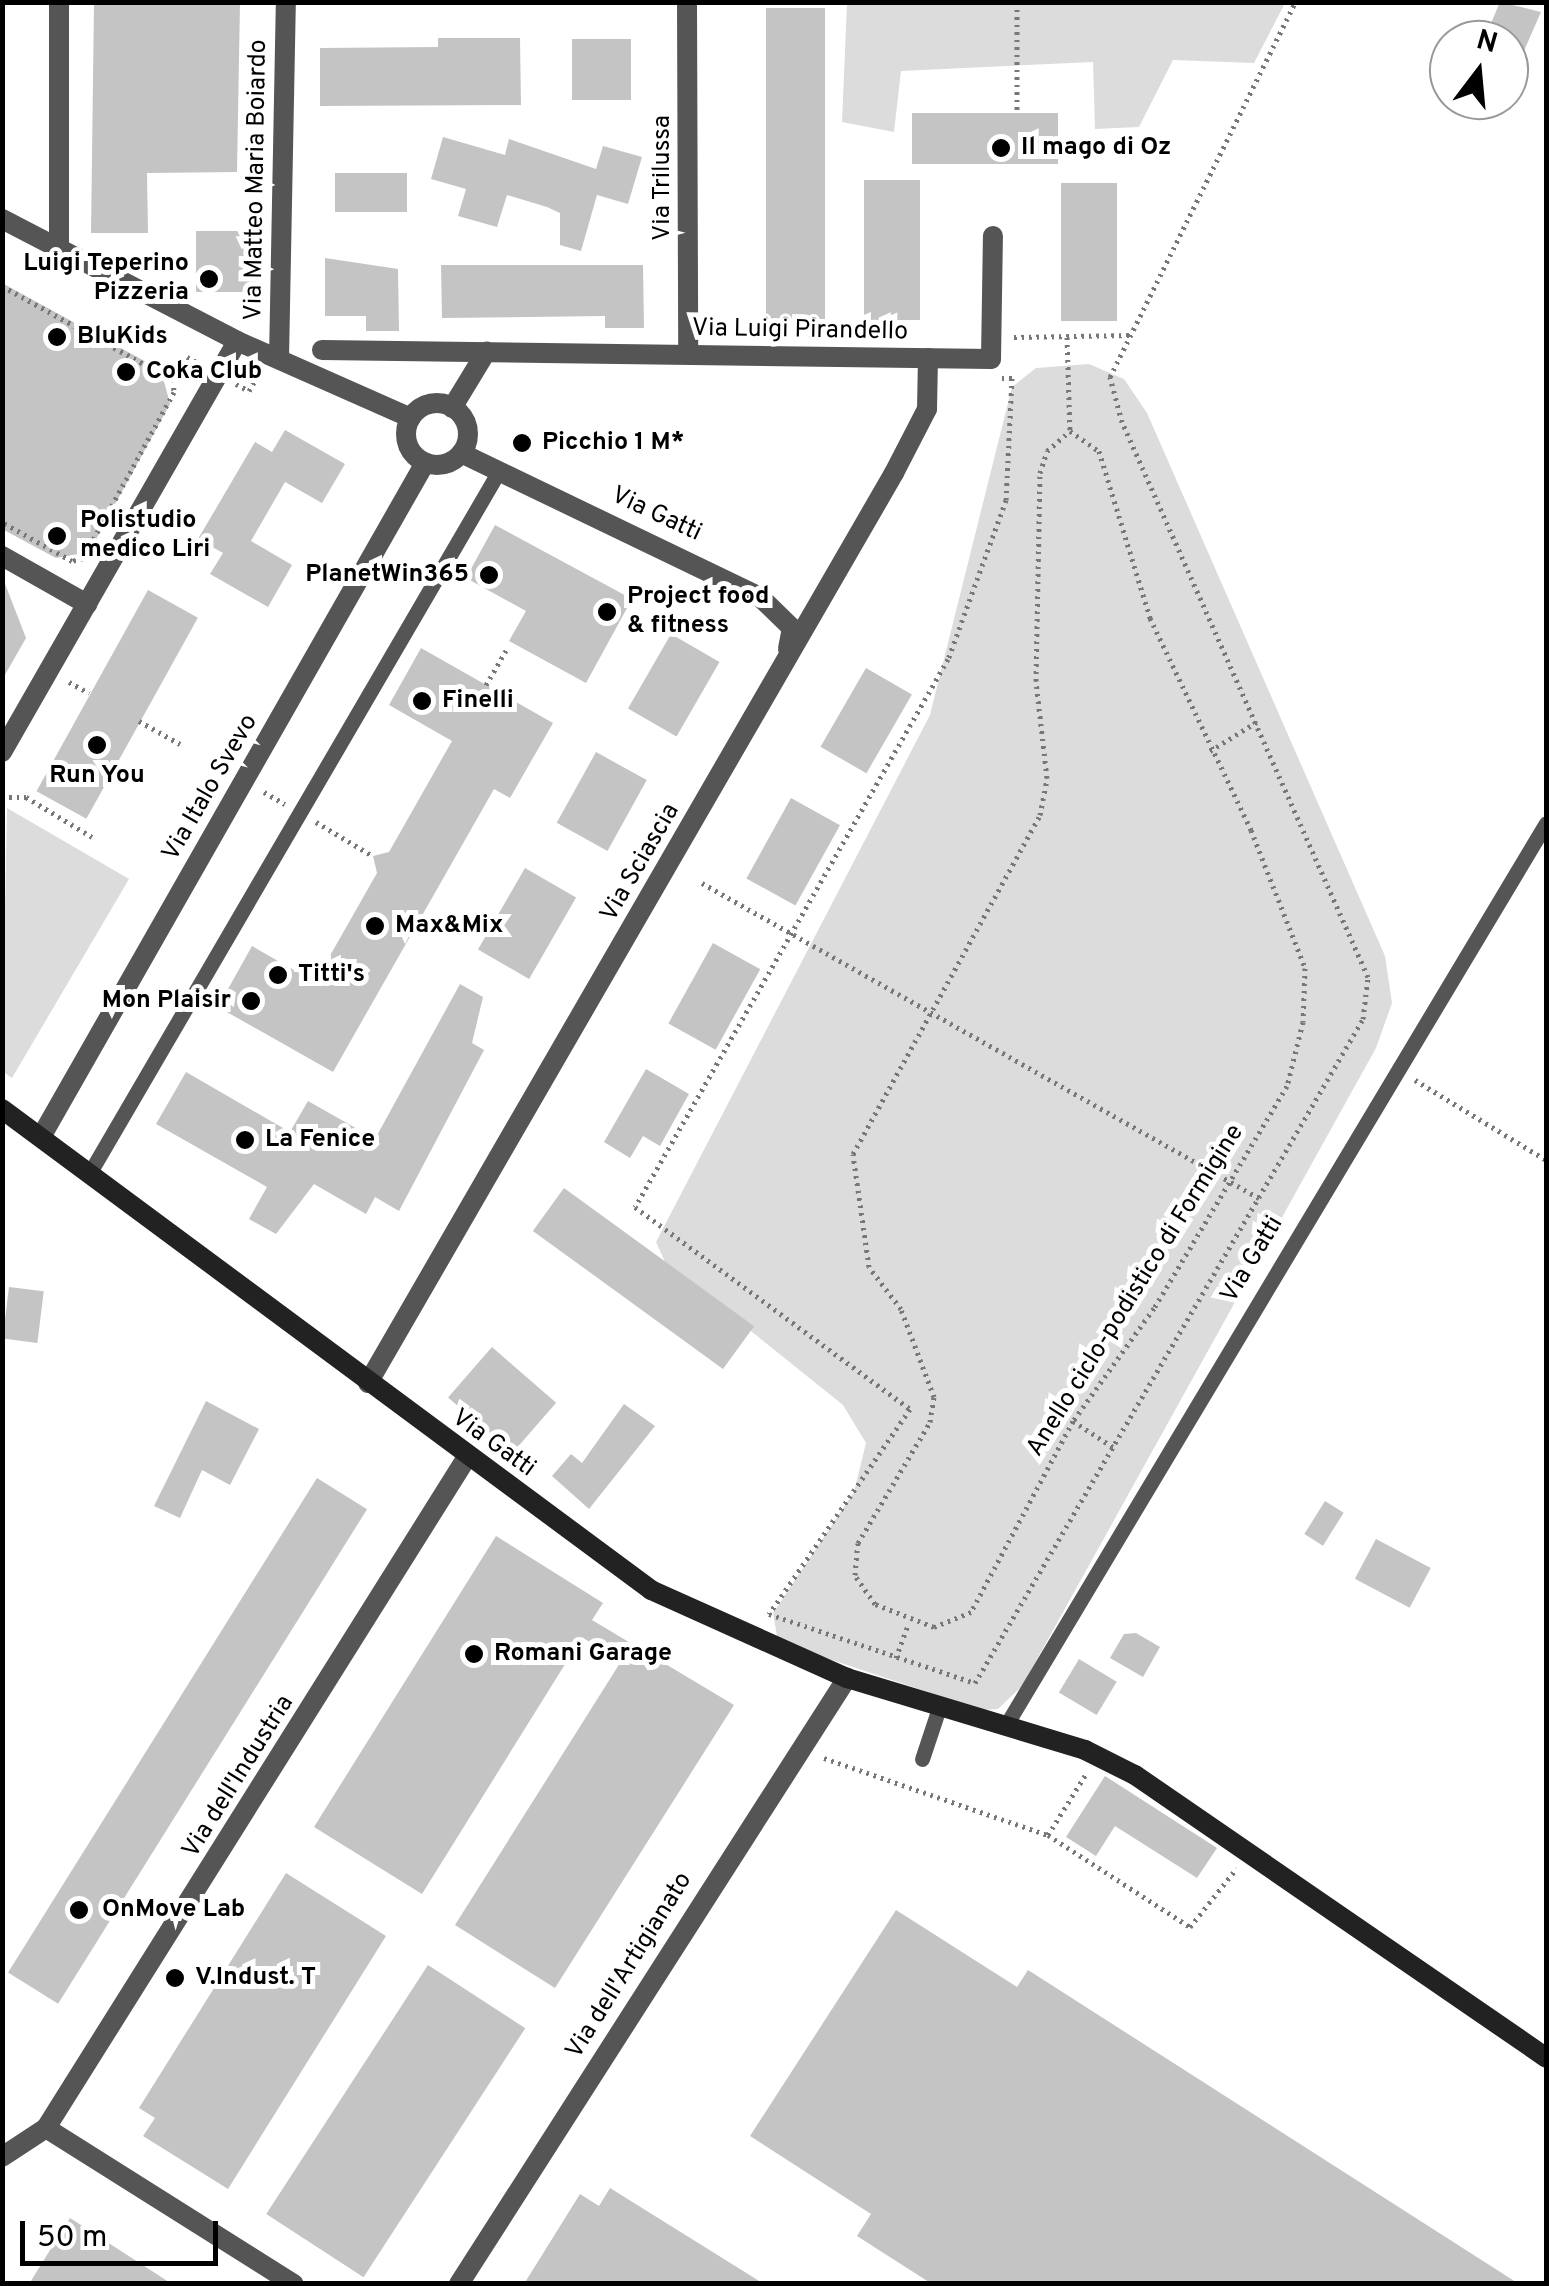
<!DOCTYPE html>
<html>
<head>
<meta charset="utf-8">
<style>
  body { margin:0 }
  #map { position:relative; width:1549px; height:2286px; overflow:hidden; background:#fff; font-family:Overpass,sans-serif }
  div>[style] { position:absolute }
  [style*='--x'] { left:calc(var(--x)*1px); top:calc(var(--y)*1px); width:calc(var(--w)*1px); rotate:calc(var(--a)*1deg) }
  .green>* { inset:0; background:#dcdcdc }
  .building>* { inset:0; background:#c4c4c4; transform-origin:0 0 }
  .path>* { height:5px; margin-top:-2.5px; transform-origin:0; background:repeating-linear-gradient(90deg,#777 0 2.5px,transparent 0 7.5px) }
  .lane>* { height:15px; margin:-7.5px; padding:0 7.5px; transform-origin:7.5px; border-radius:7.5px; background:#555 }
  .street>* { height:20px; margin:-10px; padding:0 10px; transform-origin:10px; border-radius:10px; background:#555 }
  .street>.ring { margin:-10px; padding:0; box-sizing:content-box; background:none; border:20px solid #555; border-radius:50% }
  .secondary>* { height:20px; margin:-10px; padding:0 10px; transform-origin:10px; border-radius:10px; background:#222 }
  .dots>* { width:28px; height:28px; translate:-50% -50%; box-sizing:border-box; border:5px solid #fff; border-radius:50% }
  span { translate:-50% -50%; white-space:nowrap; text-align:center; line-height:1.15; -webkit-text-stroke:10px #fff; paint-order:stroke }
  .poi-label { font-size:25px; color:#000; font-weight:700 }
  .left { translate:0 -50%; text-align:left }
  .right { translate:-100% -50%; text-align:right }
  .street-label { font-size:25px; color:#000 }
  .frame { position:absolute; inset:0; border:5px solid #000; pointer-events:none }
  .north { position:absolute; left:1429px; top:20px; width:100px; height:100px; box-sizing:border-box; background:#fff; border:2px solid #999; border-radius:50%; rotate:16deg; font-size:28px; font-weight:700; line-height:40px; text-align:center; color:#000 }
  .north::after { content:''; display:block; margin:auto; width:35px; height:45px; background:#000; clip-path:polygon(50% 0,100% 100%,50% 72%,0 100%) }
  .scale { position:absolute; left:20px; top:2221px; width:198px; height:45px; box-sizing:border-box; border:5px solid #000; border-top:0; padding-left:12px; font-size:30px; line-height:35px; white-space:nowrap; color:#000; -webkit-text-stroke:8px #fff; paint-order:stroke }
</style>
</head>
<body>
<div id="map">
  <div class="green">
    <i style="clip-path:polygon(847px 3px,847px 2px,1285px 3px,1254px 63px,1173px 60px,1139px 127px,1095px 129px,1093px 62px,901px 71px,894px 132px,842px 122px)"></i>
    <i style="clip-path:polygon(1089px 364px,1124px 379px,1147px 413px,1385px 956px,1392px 1003px,1376px 1048px,1022px 1686px,998px 1709px,982px 1710px,778px 1642px,773px 1613px,854px 1492px,866px 1443px,843px 1405px,665px 1262px,656px 1242px,930px 715px,1012px 387px,1036px 368px)"></i>
    <i style="clip-path:polygon(7px 808px,129px 879px,12px 1078px,2px 1071px)"></i>
  </div>
  <div class="building">
    <i style="clip-path:polygon(94px 2px,240px 2px,237px 172px,147px 173px,148px 233px,91px 233px)"></i>
    <i style="clip-path:polygon(1500px 2px,1541px 12px,1509px 85px,1509px 40px,1484px 40px)"></i>
    <i style="left:766px;top:8px;width:59px;height:311px"></i>
    <i style="clip-path:polygon(438px 38px,520px 38px,521px 105px,320px 106px,320px 48px,438px 47px)"></i>
    <i style="left:572px;top:39px;width:59px;height:61px"></i>
    <i style="left:1058px;top:113px;width:51px;height:146px;rotate:90deg"></i>
    <i style="clip-path:polygon(443px 137px,505px 155px,509px 139px,596px 169px,603px 146px,642px 157px,628px 204px,597px 195px,581px 251px,560px 245px,560px 213px,547px 207px,507px 195px,497px 227px,458px 216px,466px 189px,431px 179px)"></i>
    <i style="left:407px;top:173px;width:39px;height:72px;rotate:90deg"></i>
    <i style="left:864px;top:180px;width:56px;height:140px"></i>
    <i style="left:1061px;top:183px;width:56px;height:138px"></i>
    <i style="left:256px;top:231px;width:61px;height:60px;rotate:90deg"></i>
    <i style="clip-path:polygon(325px 258px,398px 269px,399px 331px,366px 331px,366px 316px,325px 316px)"></i>
    <i style="clip-path:polygon(441px 265px,643px 265px,644px 328px,605px 328px,605px 316px,442px 318px)"></i>
    <i style="clip-path:polygon(2px 283px,161px 370px,170px 404px,89px 552px,56px 558px,2px 529px)"></i>
    <i style="clip-path:polygon(285px 430px,345px 464px,322px 503px,285px 482px,251px 541px,292px 565px,268px 607px,210px 574px,223px 553px,198px 539px,255px 442px,272px 452px)"></i>
    <i style="clip-path:polygon(495px 525px,632px 599px,586px 683px,509px 641px,526px 611px,466px 578px)"></i>
    <i style="clip-path:polygon(2px 576px,26px 638px,2px 680px)"></i>
    <i style="left:148px;top:590px;width:57px;height:230px;rotate:29deg"></i>
    <i style="left:671px;top:634px;width:56px;height:86px;rotate:30deg"></i>
    <i style="clip-path:polygon(421px 648px,553px 723px,510px 798px,494px 789px,333px 1072px,218px 1007px,252px 946px,315px 982px,377px 873px,373px 856px,389px 852px,452px 741px,389px 705px)"></i>
    <i style="left:866px;top:668px;width:53px;height:91px;rotate:30deg"></i>
    <i style="left:596px;top:752px;width:58px;height:81px;rotate:29deg"></i>
    <i style="left:791px;top:798px;width:56px;height:92px;rotate:29deg"></i>
    <i style="left:525px;top:868px;width:59px;height:94px;rotate:30deg"></i>
    <i style="left:713px;top:943px;width:54px;height:92px;rotate:29deg"></i>
    <i style="clip-path:polygon(460px 984px,483px 997px,472px 1043px,484px 1050px,399px 1211px,375px 1197px,366px 1214px,314px 1184px,276px 1234px,249px 1219px,267px 1187px,156px 1124px,186px 1072px,290px 1132px,308px 1101px,375px 1139px)"></i>
    <i style="clip-path:polygon(646px 1069px,689px 1094px,660px 1146px,643px 1136px,630px 1158px,604px 1142px)"></i>
    <i style="left:564px;top:1188px;width:235px;height:53px;rotate:36deg"></i>
    <i style="left:9px;top:1287px;width:35px;height:52px;rotate:7deg"></i>
    <i style="left:492px;top:1347px;width:85px;height:67px;rotate:41deg"></i>
    <i style="clip-path:polygon(206px 1401px,259px 1429px,230px 1485px,202px 1470px,180px 1518px,154px 1506px)"></i>
    <i style="clip-path:polygon(624px 1404px,655px 1426px,589px 1509px,552px 1476px,571px 1454px,582px 1463px)"></i>
    <i style="left:317px;top:1478px;width:59px;height:583px;rotate:32deg"></i>
    <i style="left:1325px;top:1501px;width:22px;height:39px;rotate:32deg"></i>
    <i style="clip-path:polygon(496px 1536px,603px 1603px,592px 1620px,734px 1705px,555px 1988px,455px 1925px,620px 1663px,582px 1637px,422px 1894px,314px 1827px)"></i>
    <i style="left:1376px;top:1539px;width:62px;height:45px;rotate:28deg"></i>
    <i style="clip-path:polygon(1136px 1633px,1160px 1647px,1143px 1677px,1110px 1658px,1124px 1634px)"></i>
    <i style="left:1079px;top:1659px;width:44px;height:39px;rotate:31deg"></i>
    <i style="clip-path:polygon(1105px 1776px,1217px 1848px,1197px 1878px,1115px 1826px,1096px 1856px,1066px 1837px)"></i>
    <i style="clip-path:polygon(286px 1873px,386px 1936px,228px 2189px,143px 2136px,155px 2118px,139px 2108px)"></i>
    <i style="clip-path:polygon(896px 1910px,1017px 1987px,1028px 1970px,1519px 2284px,932px 2284px,857px 2236px,871px 2214px,750px 2136px)"></i>
    <i style="left:428px;top:1965px;width:116px;height:297px;rotate:33deg"></i>
    <i style="clip-path:polygon(610px 2188px,764px 2284px,524px 2284px,580px 2194px,599px 2206px)"></i>
    <i style="clip-path:polygon(70px 2218px,172px 2284px,29px 2284px)"></i>
  </div>
  <div class="path">
    <i style="--x:1017;--y:2;--w:111;--a:90"></i>
    <i style="--x:2;--y:286;--w:195;--a:28.8"></i>
    <i style="--x:173;--y:380;--w:12;--a:85"></i>
    <i style="--x:174;--y:392;--w:189;--a:118.7"></i>
    <i style="--x:83;--y:558;--w:11;--a:165"></i>
    <i style="--x:72;--y:561;--w:80;--a:-150.9"></i>
    <i style="--x:1014;--y:337;--w:117;--a:-1"></i>
    <i style="--x:1067;--y:337;--w:94;--a:88.2"></i>
    <i style="--x:1002;--y:378;--w:10;--a:0"></i>
    <i style="--x:1012;--y:378;--w:122;--a:92.8"></i>
    <i style="--x:1006;--y:500;--w:169;--a:110"></i>
    <i style="--x:948;--y:659;--w:631;--a:119.73"></i>
    <i style="--x:635;--y:1207;--w:341;--a:36.3"></i>
    <i style="--x:910;--y:1409;--w:249;--a:124.5"></i>
    <i style="--x:769;--y:1614;--w:217;--a:18.5"></i>
    <i style="--x:975;--y:1683;--w:769;--a:-59.7"></i>
    <i style="--x:1363;--y:1019;--w:42;--a:-83.2"></i>
    <i style="--x:1368;--y:977;--w:607;--a:-113.9"></i>
    <i style="--x:1122;--y:422;--w:47;--a:-104.9"></i>
    <i style="--x:1110;--y:377;--w:418;--a:-63.7"></i>
    <i style="--x:173;--y:380;--w:27;--a:-59"></i>
    <i style="--x:187;--y:357;--w:15;--a:28"></i>
    <i style="--x:236;--y:384;--w:15;--a:28"></i>
    <i style="--x:249;--y:391;--w:20;--a:-60"></i>
    <i style="--x:1070;--y:431;--w:35;--a:35"></i>
    <i style="--x:1099;--y:451;--w:175;--a:73"></i>
    <i style="--x:1150;--y:618;--w:235;--a:64.5"></i>
    <i style="--x:1251;--y:830;--w:148;--a:68.6"></i>
    <i style="--x:1305;--y:968;--w:54;--a:92.1"></i>
    <i style="--x:1303;--y:1022;--w:66;--a:104"></i>
    <i style="--x:1287;--y:1086;--w:259;--a:120.9"></i>
    <i style="--x:1154;--y:1308;--w:139;--a:125.6"></i>
    <i style="--x:1073;--y:1421;--w:217;--a:118.1"></i>
    <i style="--x:971;--y:1612;--w:40;--a:158"></i>
    <i style="--x:934;--y:1627;--w:63;--a:-158.7"></i>
    <i style="--x:875;--y:1604;--w:35;--a:-125"></i>
    <i style="--x:855;--y:1575;--w:32;--a:-85"></i>
    <i style="--x:858;--y:1543;--w:141;--a:-59.2"></i>
    <i style="--x:930;--y:1422;--w:25;--a:-81"></i>
    <i style="--x:934;--y:1397;--w:94;--a:-110.6"></i>
    <i style="--x:901;--y:1309;--w:53;--a:-127.3"></i>
    <i style="--x:869;--y:1267;--w:114;--a:-98.1"></i>
    <i style="--x:853;--y:1154;--w:387;--a:-61.1"></i>
    <i style="--x:1040;--y:815;--w:38;--a:-79"></i>
    <i style="--x:1047;--y:778;--w:98;--a:-96.5"></i>
    <i style="--x:1036;--y:681;--w:208;--a:-88.9"></i>
    <i style="--x:1040;--y:473;--w:23;--a:-72"></i>
    <i style="--x:1047;--y:451;--w:30;--a:-41"></i>
    <i style="--x:69;--y:682;--w:23;--a:29"></i>
    <i style="--x:486;--y:685;--w:44;--a:-59.9"></i>
    <i style="--x:139;--y:721;--w:47;--a:29.3"></i>
    <i style="--x:1210;--y:751;--w:57;--a:-32"></i>
    <i style="--x:264;--y:792;--w:24;--a:30"></i>
    <i style="--x:2;--y:797;--w:24;--a:0"></i>
    <i style="--x:26;--y:797;--w:77;--a:31.2"></i>
    <i style="--x:316;--y:822;--w:66;--a:30.8"></i>
    <i style="--x:702;--y:883;--w:640;--a:29.49"></i>
    <i style="--x:1415;--y:1080;--w:153;--a:31.4"></i>
    <i style="--x:1073;--y:1421;--w:51;--a:33.1"></i>
    <i style="--x:896;--y:1658;--w:37;--a:-70"></i>
    <i style="--x:824;--y:1758;--w:237;--a:19"></i>
    <i style="--x:1048;--y:1835;--w:169;--a:32.9"></i>
    <i style="--x:1190;--y:1927;--w:75;--a:-51.5"></i>
    <i style="--x:1048;--y:1835;--w:72;--a:-58.1"></i>
  </div>
  <div class="lane">
    <i style="--x:89;--y:1174;--w:814;--a:-59.75"></i>
    <i style="--x:1006;--y:1725;--w:1051;--a:-59.09"></i>
    <i style="--x:922;--y:1759;--w:57;--a:-71.6"></i>
  </div>
  <div class="street">
    <i style="--x:687;--y:2;--w:351;--a:89.8"></i>
    <i style="--x:2;--y:219;--w:265;--a:27.4"></i>
    <i style="--x:237;--y:341;--w:190;--a:23.9"></i>
    <i style="--x:59;--y:246;--w:244;--a:-90"></i>
    <i style="--x:322;--y:350;--w:669;--a:0.77"></i>
    <i style="--x:991;--y:359;--w:123;--a:-89.1"></i>
    <i style="--x:279;--y:359;--w:357;--a:-88.9"></i>
    <i class="ring" style="left:406px;top:403px;width:42px;height:42px"></i>
    <i style="--x:452;--y:408;--w:66;--a:-58.7"></i>
    <i style="--x:461;--y:453;--w:332;--a:25.7"></i>
    <i style="--x:760;--y:597;--w:45;--a:44.1"></i>
    <i style="--x:792;--y:628;--w:21;--a:101"></i>
    <i style="--x:2;--y:556;--w:98;--a:29.5"></i>
    <i style="--x:2;--y:752;--w:473;--a:-60.2"></i>
    <i style="--x:41;--y:1137;--w:776;--a:-60.33"></i>
    <i style="--x:368;--y:1383;--w:1051;--a:-59.97"></i>
    <i style="--x:894;--y:473;--w:72;--a:-62.7"></i>
    <i style="--x:927;--y:409;--w:51;--a:-88.9"></i>
    <i style="--x:46;--y:2128;--w:293;--a:32.2"></i>
    <i style="--x:2;--y:2157;--w:53;--a:-33.4"></i>
    <i style="--x:46;--y:2128;--w:792;--a:-57.89"></i>
    <i style="--x:459;--y:2284;--w:720;--a:-57.37"></i>
  </div>
  <div class="secondary">
    <i style="--x:2;--y:1109;--w:808;--a:36.54"></i>
    <i style="--x:651;--y:1590;--w:215;--a:24.2"></i>
    <i style="--x:847;--y:1678;--w:249;--a:16.8"></i>
    <i style="--x:1085;--y:1750;--w:56;--a:26.6"></i>
    <i style="--x:1135;--y:1775;--w:499;--a:34.5"></i>
  </div>
  <div class="dots">
    <i style="left:1001px;top:148px;background:#000"></i>
    <i style="left:209px;top:279px;background:#000"></i>
    <i style="left:57px;top:337px;background:#000"></i>
    <i style="left:126px;top:372px;background:#000"></i>
    <i style="left:522px;top:443px;background:#000"></i>
    <i style="left:57px;top:536px;background:#000"></i>
    <i style="left:489px;top:575px;background:#000"></i>
    <i style="left:607px;top:612px;background:#000"></i>
    <i style="left:422px;top:701px;background:#000"></i>
    <i style="left:97px;top:745px;background:#000"></i>
    <i style="left:375px;top:926px;background:#000"></i>
    <i style="left:278px;top:975px;background:#000"></i>
    <i style="left:251px;top:1001px;background:#000"></i>
    <i style="left:245px;top:1140px;background:#000"></i>
    <i style="left:474px;top:1654px;background:#000"></i>
    <i style="left:79px;top:1910px;background:#000"></i>
    <i style="left:175px;top:1978px;background:#000"></i>
  </div>
  <div class="poi-label">
    <span class="left" style="left:1021px;top:148px">Il mago di Oz</span>
    <span class="right" style="left:189px;top:279px">Luigi Teperino<br>Pizzeria</span>
    <span class="left" style="left:77px;top:337px">BluKids</span>
    <span class="left" style="left:146px;top:372px">Coka Club</span>
    <span class="left" style="left:542px;top:443px">Picchio 1 M*</span>
    <span class="left" style="left:80px;top:536px">Polistudio<br>medico Liri</span>
    <span class="right" style="left:469px;top:575px">PlanetWin365</span>
    <span class="left" style="left:627px;top:612px">Project food<br>&amp; fitness</span>
    <span class="left" style="left:442px;top:701px">Finelli</span>
    <span style="left:97px;top:776px">Run You</span>
    <span class="left" style="left:395px;top:926px">Max&amp;Mix</span>
    <span class="left" style="left:298px;top:975px">Titti's</span>
    <span class="right" style="left:231px;top:1001px">Mon Plaisir</span>
    <span class="left" style="left:265px;top:1140px">La Fenice</span>
    <span class="left" style="left:494px;top:1654px">Romani Garage</span>
    <span class="left" style="left:102px;top:1910px">OnMove Lab</span>
    <span class="left" style="left:195px;top:1978px">V.Indust. T</span>
  </div>
  <div class="street-label">
    <span style="left:663px;top:178px;rotate:-90deg">Via Trilussa</span>
    <span style="left:257px;top:180px;rotate:-89deg">Via Matteo Maria Boiardo</span>
    <span style="left:800px;top:331px;rotate:1deg">Via Luigi Pirandello</span>
    <span style="left:656px;top:515px;rotate:25deg">Via Gatti</span>
    <span style="left:211px;top:788px;rotate:-60deg">Via Italo Svevo</span>
    <span style="left:641px;top:863px;rotate:-60deg">Via Sciascia</span>
    <span style="left:1253px;top:1260px;rotate:-59deg">Via Gatti</span>
    <span style="left:1136px;top:1291px;rotate:-58deg">Anello ciclo-podistico di Formigine</span>
    <span style="left:493px;top:1444px;rotate:36deg">Via Gatti</span>
    <span style="left:239px;top:1777px;rotate:-58deg">Via dell'Industria</span>
    <span style="left:630px;top:1966px;rotate:-58deg">Via dell'Artigianato</span>
  </div>
  <div class="frame"></div>
  <div class="north">N</div>
  <div class="scale">50 m</div>
</div>
</body>
</html>
